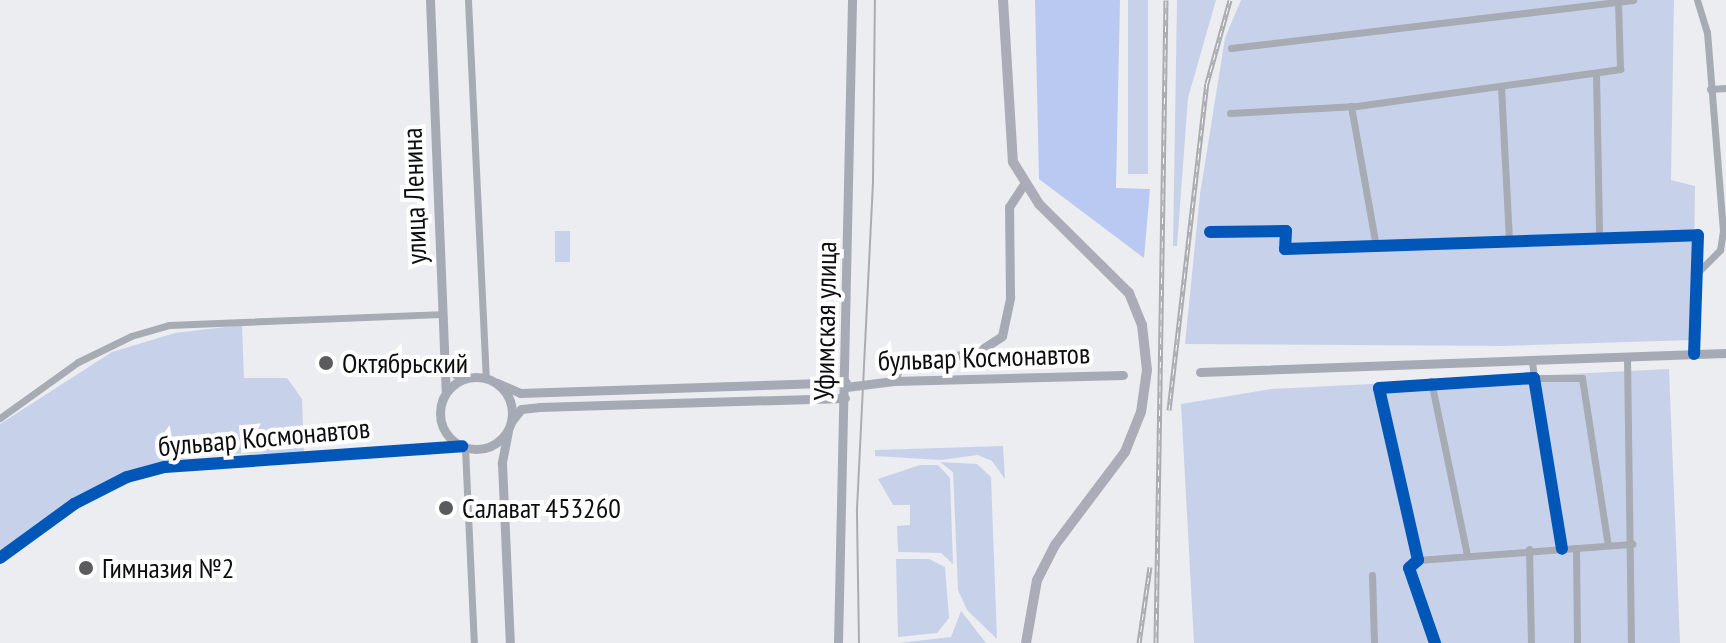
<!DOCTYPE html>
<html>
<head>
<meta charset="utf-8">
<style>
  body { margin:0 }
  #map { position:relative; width:1726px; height:643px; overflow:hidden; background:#ebedf0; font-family:"PT Sans Narrow",sans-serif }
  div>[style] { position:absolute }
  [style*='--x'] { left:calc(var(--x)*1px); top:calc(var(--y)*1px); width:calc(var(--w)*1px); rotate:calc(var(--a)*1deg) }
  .green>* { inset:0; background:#c7d2ea; transform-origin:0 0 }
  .forest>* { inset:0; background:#bac9f2 }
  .street>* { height:7px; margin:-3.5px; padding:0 3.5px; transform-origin:3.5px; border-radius:3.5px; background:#a6abb4 }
  .secondary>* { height:9px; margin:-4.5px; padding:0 4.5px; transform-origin:4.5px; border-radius:4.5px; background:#a5aab4 }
  .secondary>.ring { margin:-4.5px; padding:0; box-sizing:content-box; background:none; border:9px solid #a5aab4; border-radius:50% }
  .primary>* { height:10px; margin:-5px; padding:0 5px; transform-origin:5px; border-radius:5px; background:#aaadb7 }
  .tram>* { height:2px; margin:-1px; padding:0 1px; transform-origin:1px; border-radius:1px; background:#aaacb1 }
  .rail>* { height:5px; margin-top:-2.5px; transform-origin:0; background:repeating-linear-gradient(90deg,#fff 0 6px,#aaacb1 0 12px); box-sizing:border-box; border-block:2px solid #aaacb1 }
  .cycleway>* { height:12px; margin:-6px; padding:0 6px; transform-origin:6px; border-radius:6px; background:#0057b8 }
  .dots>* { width:22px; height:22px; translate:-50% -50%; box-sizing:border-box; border:4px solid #fff; border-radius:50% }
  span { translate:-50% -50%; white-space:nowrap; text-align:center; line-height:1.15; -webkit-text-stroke:8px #fff; paint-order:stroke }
  .street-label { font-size:28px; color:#0d0d0f }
  .poi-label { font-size:28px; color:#0d0d0f }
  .left { translate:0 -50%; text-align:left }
</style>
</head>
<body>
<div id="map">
  <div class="green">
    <i style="left:1128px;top:0;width:20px;height:174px"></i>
    <i style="clip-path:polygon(1177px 0,1216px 0,1188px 98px,1177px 246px,1173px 246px)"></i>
    <i style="clip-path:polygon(1241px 0,1674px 0,1671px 180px,1695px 186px,1693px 340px,1504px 346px,1185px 344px,1200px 194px,1225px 38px)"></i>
    <i style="left:555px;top:231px;width:15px;height:31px"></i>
    <i style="clip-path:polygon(242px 325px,244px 378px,287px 378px,302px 399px,304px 453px,203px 454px,137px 470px,63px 506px,0 554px,0 424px,112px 352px,175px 333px)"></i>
    <i style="clip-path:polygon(1669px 369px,1680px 643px,1194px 643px,1181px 404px,1271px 389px)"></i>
    <i style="clip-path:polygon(1003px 446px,1005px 479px,992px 461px,978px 455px,941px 460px,875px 456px,875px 450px)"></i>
    <i style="clip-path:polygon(940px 462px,977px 464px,991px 477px,997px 639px,967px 610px,958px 590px,953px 472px)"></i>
    <i style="clip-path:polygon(920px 465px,938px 465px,950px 478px,953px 564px,941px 553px,898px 552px,897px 526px,910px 525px,910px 505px,893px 505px,878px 479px)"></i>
    <i style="clip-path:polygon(896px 559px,929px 559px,945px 567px,949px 618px,937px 633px,898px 637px)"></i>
    <i style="clip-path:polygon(961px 611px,986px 643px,899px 643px,951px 637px)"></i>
  </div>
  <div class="forest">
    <i style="clip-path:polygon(1035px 0,1120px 0,1116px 188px,1150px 189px,1144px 258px,1039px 179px)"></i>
  </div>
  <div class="street">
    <i style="--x:468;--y:0;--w:377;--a:87.3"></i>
    <i style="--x:1697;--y:0;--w:34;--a:73"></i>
    <i style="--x:1707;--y:32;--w:200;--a:85.4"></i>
    <i style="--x:1723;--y:231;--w:19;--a:99"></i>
    <i style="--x:1720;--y:250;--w:30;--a:135"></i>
    <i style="--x:1231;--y:48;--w:405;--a:-6.8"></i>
    <i style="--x:1596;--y:74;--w:163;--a:88.9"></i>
    <i style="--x:1501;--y:87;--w:155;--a:87"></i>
    <i style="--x:1710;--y:89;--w:16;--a:-4"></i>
    <i style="--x:1351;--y:106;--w:142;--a:79.9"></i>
    <i style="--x:1230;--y:113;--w:127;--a:-3.2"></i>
    <i style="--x:1357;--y:106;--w:266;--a:-8"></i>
    <i style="--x:1620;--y:69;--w:69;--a:-91.7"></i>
    <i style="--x:1210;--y:232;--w:76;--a:-0.8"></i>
    <i style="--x:1286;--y:231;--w:18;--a:93"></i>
    <i style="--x:1285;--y:249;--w:413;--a:-1.9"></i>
    <i style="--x:1698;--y:235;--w:119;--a:91.9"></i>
    <i style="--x:1627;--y:357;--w:286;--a:89.2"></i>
    <i style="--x:1532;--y:361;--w:17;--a:83"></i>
    <i style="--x:1534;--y:378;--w:48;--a:0"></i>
    <i style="--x:1582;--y:378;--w:169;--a:81.2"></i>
    <i style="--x:1431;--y:381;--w:178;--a:78.3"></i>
    <i style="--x:0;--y:418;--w:96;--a:-35.7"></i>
    <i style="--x:78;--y:362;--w:59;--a:-26.1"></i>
    <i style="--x:131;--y:336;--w:40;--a:-16"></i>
    <i style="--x:169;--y:325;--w:271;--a:-2.3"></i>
    <i style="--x:465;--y:448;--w:195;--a:87.4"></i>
    <i style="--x:1576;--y:548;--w:95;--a:89.4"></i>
    <i style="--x:1529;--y:549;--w:94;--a:88.8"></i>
    <i style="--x:0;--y:558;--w:92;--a:-36.1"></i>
    <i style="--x:74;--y:504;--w:59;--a:-27"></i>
    <i style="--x:127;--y:477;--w:39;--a:-15"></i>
    <i style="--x:165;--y:467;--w:298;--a:-4"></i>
    <i style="--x:1418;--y:560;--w:215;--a:-4.3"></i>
    <i style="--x:1372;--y:575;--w:68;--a:88.3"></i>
    <i style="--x:1435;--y:643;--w:79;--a:-109.1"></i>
    <i style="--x:1409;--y:568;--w:12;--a:-42"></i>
    <i style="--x:1418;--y:560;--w:176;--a:-102.8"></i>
    <i style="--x:1379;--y:388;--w:155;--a:-3.7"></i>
    <i style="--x:1534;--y:378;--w:173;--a:80.7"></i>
  </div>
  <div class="secondary">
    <i style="--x:430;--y:0;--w:391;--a:87.7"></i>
    <i style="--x:443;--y:367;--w:23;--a:29"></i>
    <i style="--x:1200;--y:372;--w:526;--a:-2.07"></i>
    <i class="ring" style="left:440px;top:377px;width:63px;height:63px"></i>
    <i style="--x:894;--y:381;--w:18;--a:-71"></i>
    <i style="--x:900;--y:364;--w:77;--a:-8.2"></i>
    <i style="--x:976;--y:353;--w:31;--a:-33"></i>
    <i style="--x:1002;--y:336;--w:40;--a:-78"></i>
    <i style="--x:1010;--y:297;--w:90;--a:-90.6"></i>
    <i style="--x:1009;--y:207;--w:27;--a:-57"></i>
    <i style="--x:497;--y:383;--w:25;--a:23"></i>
    <i style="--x:520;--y:393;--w:326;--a:-1.9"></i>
    <i style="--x:846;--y:387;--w:48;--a:-7.1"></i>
    <i style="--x:894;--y:381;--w:229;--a:-1.5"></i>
    <i style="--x:511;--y:422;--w:16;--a:-52"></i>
    <i style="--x:521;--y:409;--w:18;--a:-6"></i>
    <i style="--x:539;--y:407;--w:306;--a:-1.7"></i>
    <i style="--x:508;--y:431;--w:33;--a:101"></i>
    <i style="--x:502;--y:463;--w:180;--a:87.5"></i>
    <i style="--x:838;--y:643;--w:643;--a:-88.75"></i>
  </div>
  <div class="primary">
    <i style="--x:1003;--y:0;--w:162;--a:86.5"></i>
    <i style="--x:1013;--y:162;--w:49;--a:58.2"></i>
    <i style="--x:1039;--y:204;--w:127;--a:44.7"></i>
    <i style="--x:1129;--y:293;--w:35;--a:68"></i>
    <i style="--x:1142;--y:325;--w:45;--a:83.7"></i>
    <i style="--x:1147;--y:370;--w:42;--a:98.1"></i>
    <i style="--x:1141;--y:412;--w:43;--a:111.8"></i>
    <i style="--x:1125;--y:452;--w:116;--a:127"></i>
    <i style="--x:1055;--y:545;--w:39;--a:117"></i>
    <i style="--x:1037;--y:580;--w:64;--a:99.9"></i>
  </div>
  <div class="tram">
    <i style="--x:859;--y:643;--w:134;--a:-90.9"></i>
    <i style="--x:857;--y:509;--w:328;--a:-87.2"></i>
    <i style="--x:873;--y:181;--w:181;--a:-89.4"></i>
  </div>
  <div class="rail">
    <i style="--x:1169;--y:410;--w:329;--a:-83.4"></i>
    <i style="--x:1207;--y:83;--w:86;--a:-74.5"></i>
    <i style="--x:1139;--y:643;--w:77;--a:-81.8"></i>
    <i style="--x:1156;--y:643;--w:643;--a:-89.11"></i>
  </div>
  <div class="cycleway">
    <i style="--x:1210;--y:232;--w:76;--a:-0.8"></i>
    <i style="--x:1286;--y:231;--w:18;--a:93"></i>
    <i style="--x:1285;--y:249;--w:413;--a:-1.9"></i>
    <i style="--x:1698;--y:235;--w:119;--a:91.9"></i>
    <i style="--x:0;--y:558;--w:92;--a:-36.1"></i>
    <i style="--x:74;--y:504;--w:59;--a:-27"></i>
    <i style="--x:127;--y:477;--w:39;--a:-15"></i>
    <i style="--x:165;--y:467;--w:298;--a:-4"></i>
    <i style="--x:1435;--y:643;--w:79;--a:-109.1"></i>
    <i style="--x:1409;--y:568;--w:12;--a:-42"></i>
    <i style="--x:1418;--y:560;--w:176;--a:-102.8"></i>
    <i style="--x:1379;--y:388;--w:155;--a:-3.7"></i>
    <i style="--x:1534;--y:378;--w:173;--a:80.7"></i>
  </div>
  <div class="dots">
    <i style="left:326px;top:363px;background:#5b5b5e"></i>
    <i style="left:446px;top:508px;background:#5b5b5e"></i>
    <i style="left:86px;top:568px;background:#5b5b5e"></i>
  </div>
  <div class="street-label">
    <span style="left:414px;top:196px;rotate:-92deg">улица Ленина</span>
    <span style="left:825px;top:321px;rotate:-89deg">Уфимская улица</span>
    <span style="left:984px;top:357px;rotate:-2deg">бульвар Космонавтов</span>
    <span style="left:264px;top:437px;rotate:-5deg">бульвар Космонавтов</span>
  </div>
  <div class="poi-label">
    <span class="left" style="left:342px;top:363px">Октябрьский</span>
    <span class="left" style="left:462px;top:508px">Салават 453260</span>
    <span class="left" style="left:102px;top:568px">Гимназия №2</span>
  </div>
</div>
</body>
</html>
